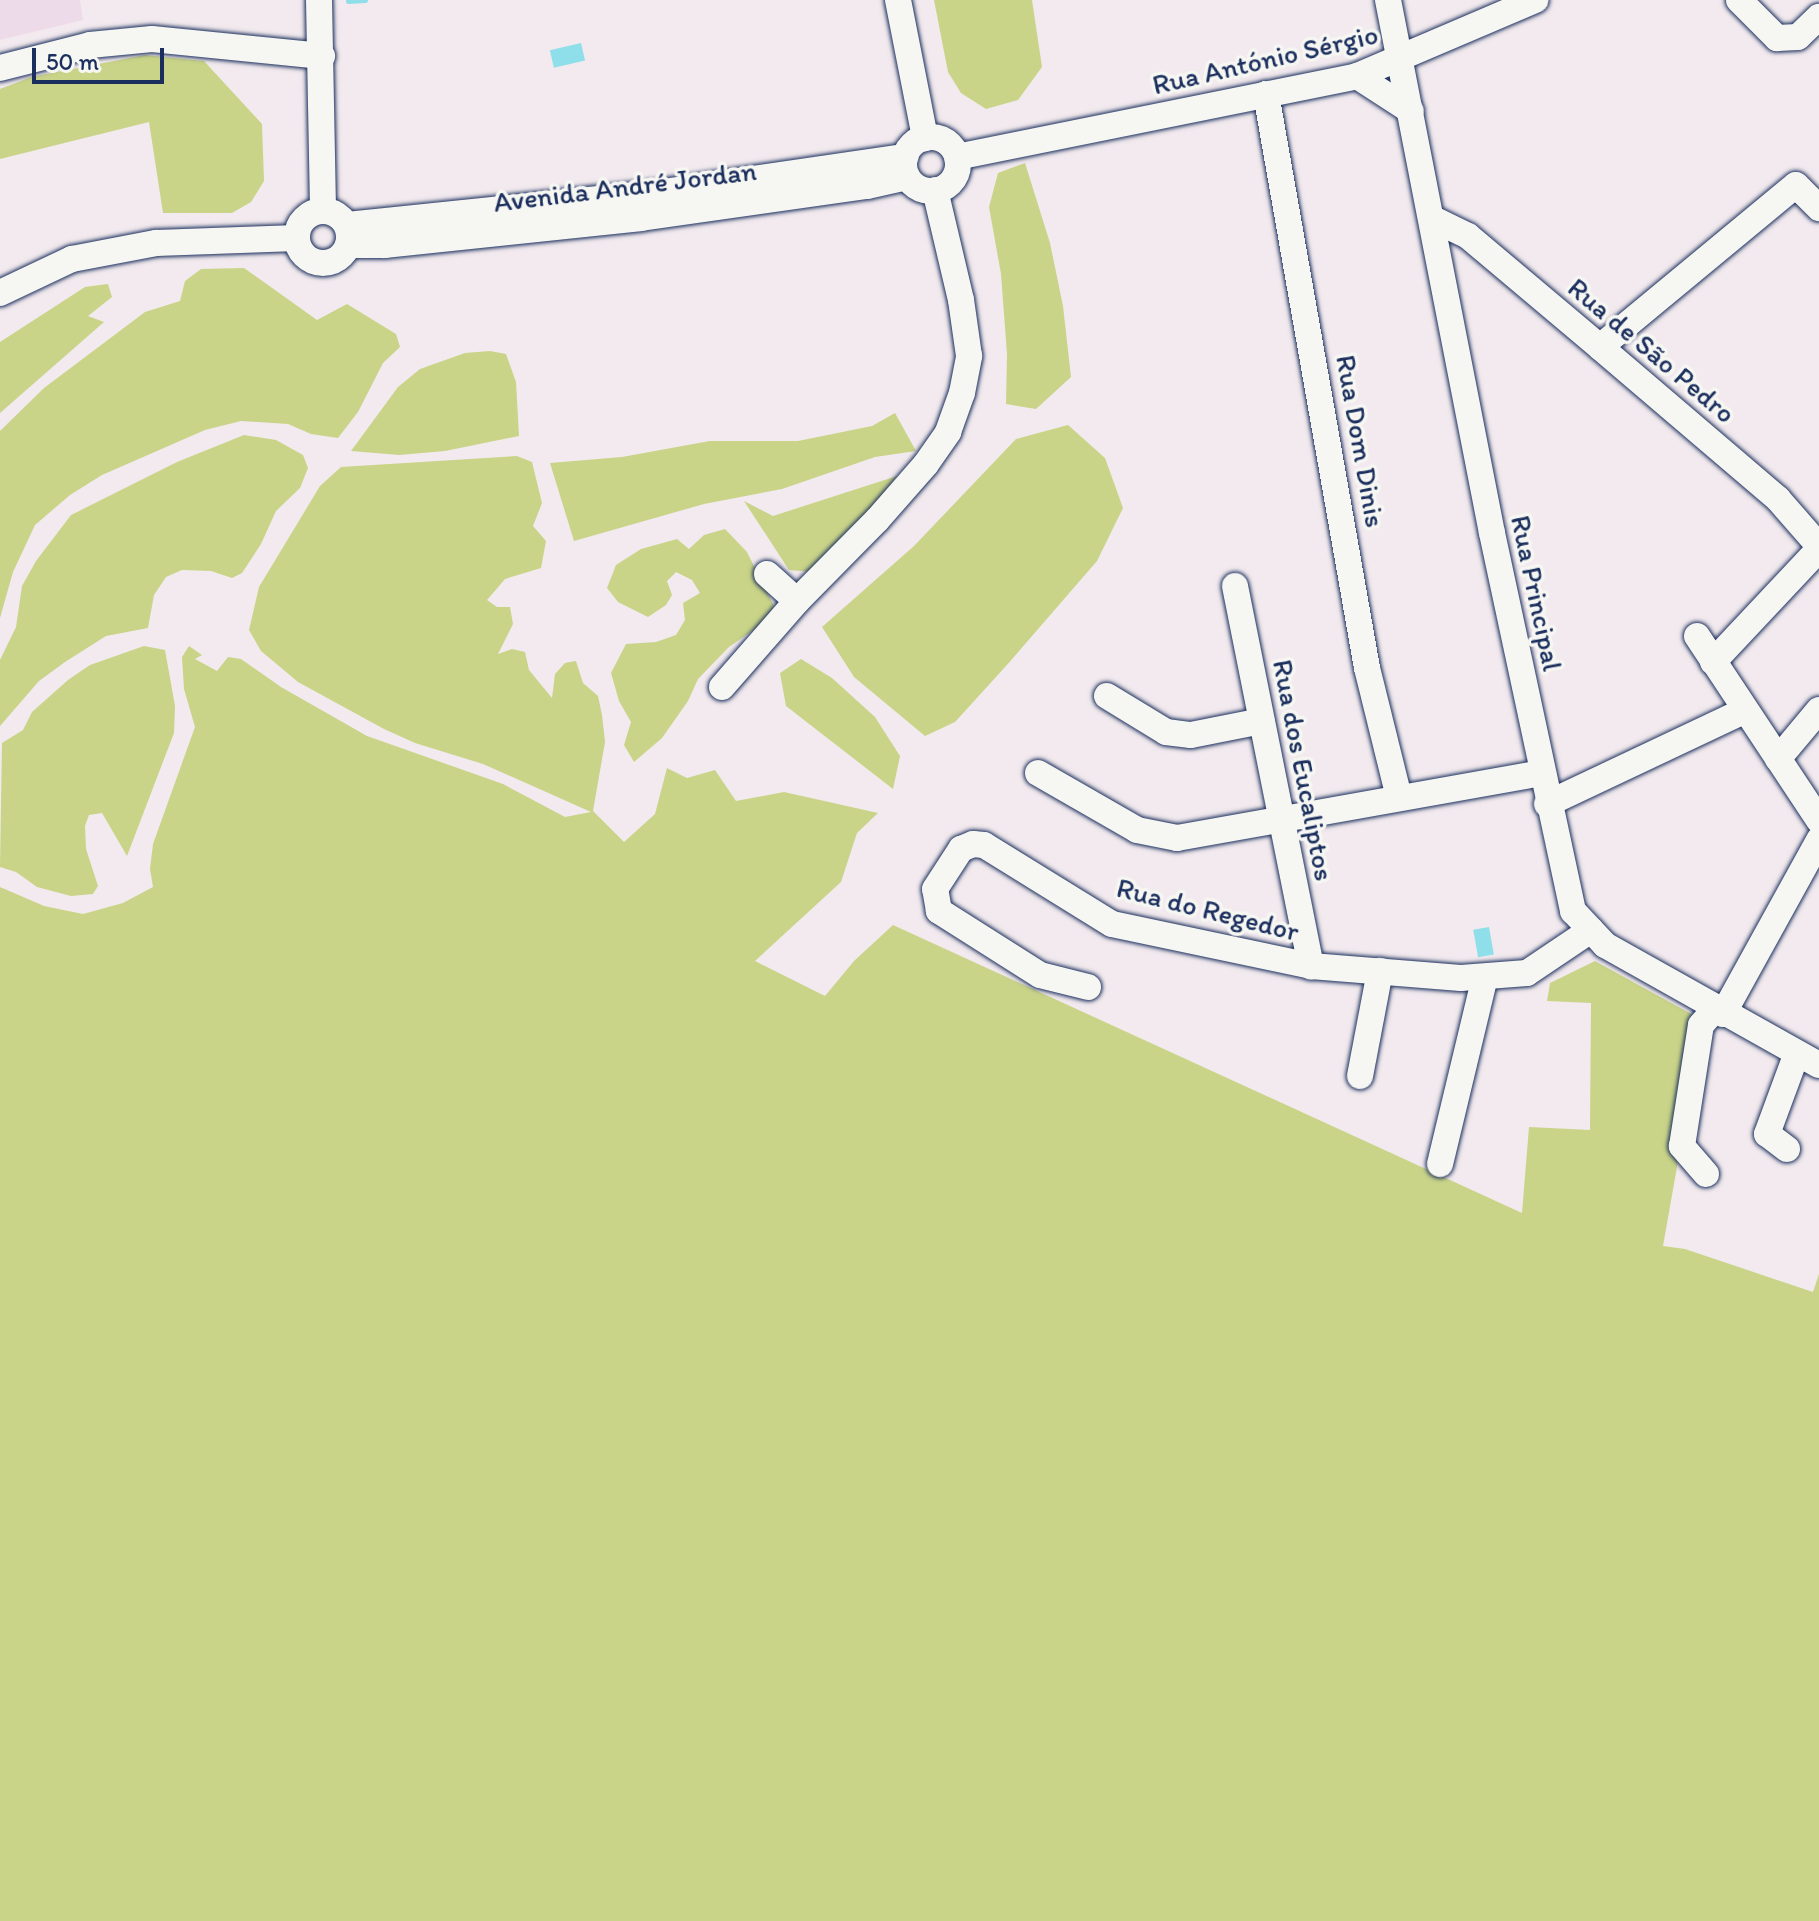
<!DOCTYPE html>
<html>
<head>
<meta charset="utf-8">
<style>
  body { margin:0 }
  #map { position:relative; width:1819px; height:1921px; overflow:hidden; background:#f2eaee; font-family:Itim,sans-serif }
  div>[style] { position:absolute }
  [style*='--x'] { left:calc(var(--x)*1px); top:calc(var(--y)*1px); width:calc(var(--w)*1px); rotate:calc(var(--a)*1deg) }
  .built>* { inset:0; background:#eedbe9 }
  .green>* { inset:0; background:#c9d488 }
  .water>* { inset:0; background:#8edfe9; transform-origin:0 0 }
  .stream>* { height:5px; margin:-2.5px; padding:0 2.5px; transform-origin:2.5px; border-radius:2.5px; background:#8edfe9 }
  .roads { filter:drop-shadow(0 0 2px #1b2f5e) drop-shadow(0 0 2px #1b2f5e) }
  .minor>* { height:26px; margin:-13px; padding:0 13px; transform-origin:13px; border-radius:13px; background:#f6f6f2 }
  .minor>.ring { margin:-13px; padding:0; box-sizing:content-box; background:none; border:26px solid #f6f6f2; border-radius:50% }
  span { translate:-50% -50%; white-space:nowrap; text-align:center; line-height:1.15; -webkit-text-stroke:7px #f6f6f2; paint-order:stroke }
  .street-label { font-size:28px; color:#1b2f5e }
  .scale { position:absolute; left:32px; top:48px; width:132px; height:36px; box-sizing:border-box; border:4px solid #1b2f5e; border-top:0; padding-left:10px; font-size:24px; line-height:28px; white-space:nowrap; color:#1b2f5e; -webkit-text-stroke:6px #f6f6f2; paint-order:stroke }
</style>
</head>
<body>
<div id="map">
  <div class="built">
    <i style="clip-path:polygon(0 0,80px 0,83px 20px,0 40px)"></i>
  </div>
  <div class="green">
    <i style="clip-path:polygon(934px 0,1032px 0,1042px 67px,1018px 100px,986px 109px,961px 93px,948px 72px)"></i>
    <i style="clip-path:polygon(145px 55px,204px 61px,262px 124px,264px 181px,251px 202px,232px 213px,163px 213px,149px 122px,0 159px,0 89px,31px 77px)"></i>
    <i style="clip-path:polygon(1025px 163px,1050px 243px,1063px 306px,1071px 377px,1036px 409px,1006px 404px,1007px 354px,1001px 274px,989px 207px,998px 173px)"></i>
    <i style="clip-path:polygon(244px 268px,317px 320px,347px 304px,396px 334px,400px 347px,383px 363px,358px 412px,338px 438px,311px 434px,288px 424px,241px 421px,205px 430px,102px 475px,70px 495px,35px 525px,13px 572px,0 618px,0 431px,44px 388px,145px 312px,180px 301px,185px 281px,201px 269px)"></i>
    <i style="clip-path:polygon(108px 284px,112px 297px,88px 316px,104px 322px,0 413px,0 342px,85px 287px)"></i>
    <i style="clip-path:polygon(490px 351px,506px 354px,516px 382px,519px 436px,445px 451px,399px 455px,351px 451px,398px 387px,420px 369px,465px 353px)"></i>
    <i style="clip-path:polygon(895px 413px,916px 451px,875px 457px,782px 489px,704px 504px,574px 541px,550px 463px,622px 457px,710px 441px,798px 441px,872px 426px)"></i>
    <i style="clip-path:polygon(1068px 425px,1105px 458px,1123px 508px,1097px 561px,1006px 666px,955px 722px,925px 736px,854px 677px,822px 627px,914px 546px,1016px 439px)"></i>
    <i style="clip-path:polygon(244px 435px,276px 440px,303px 455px,308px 468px,300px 488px,276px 511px,261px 544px,242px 573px,232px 578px,211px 571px,182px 570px,166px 577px,154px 595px,148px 628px,106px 636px,65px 662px,39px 681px,0 726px,0 660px,16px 627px,22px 586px,36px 561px,71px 515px,177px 462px)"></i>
    <i style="clip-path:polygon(517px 456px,532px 462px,542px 503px,533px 526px,546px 541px,541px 568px,505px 579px,487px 600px,497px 607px,510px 607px,513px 624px,498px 654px,512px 649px,525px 652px,529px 670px,552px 698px,555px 674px,565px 663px,576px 661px,583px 683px,598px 696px,602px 715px,605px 742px,593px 811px,624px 842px,655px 814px,667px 768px,687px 778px,715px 770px,736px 801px,784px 792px,878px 813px,857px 833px,841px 882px,755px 961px,825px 996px,854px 961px,893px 925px,1522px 1213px,1529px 1127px,1590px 1130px,1591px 1003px,1547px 1001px,1550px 983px,1595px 961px,1695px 1016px,1677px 1167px,1663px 1246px,1685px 1249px,1813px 1292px,1819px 1274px,1819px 1921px,0 1921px,0 887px,44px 906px,83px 914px,123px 903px,153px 887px,150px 869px,153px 844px,195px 727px,184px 689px,182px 657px,189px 646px,202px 655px,195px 659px,217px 671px,228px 657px,241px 659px,281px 687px,367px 736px,503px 784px,565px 817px,591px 812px,483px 764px,415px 743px,384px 729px,298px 682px,261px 651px,249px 630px,259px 587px,320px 486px,341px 467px)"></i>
    <i style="clip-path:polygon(897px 476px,853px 531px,813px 572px,789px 570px,744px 501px,773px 516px)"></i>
    <i style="clip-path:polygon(725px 529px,747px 552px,774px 606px,762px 624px,729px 647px,698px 679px,688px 701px,662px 738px,634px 762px,624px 745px,631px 722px,619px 701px,611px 673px,626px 644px,656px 642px,676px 635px,685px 620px,683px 603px,700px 593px,692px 580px,676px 572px,667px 581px,672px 595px,666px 605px,648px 617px,618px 602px,607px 588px,616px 565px,641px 549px,677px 539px,689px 549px,704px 535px)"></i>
    <i style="clip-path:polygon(144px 646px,165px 650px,175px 706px,174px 733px,127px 856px,102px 813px,89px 815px,85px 826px,86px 849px,98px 886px,93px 894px,71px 896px,37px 887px,16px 872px,0 867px,2px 743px,23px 730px,32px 712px,68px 680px,90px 665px)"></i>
    <i style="clip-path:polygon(801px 659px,832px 678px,875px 717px,900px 756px,893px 789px,786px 706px,780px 673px)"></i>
  </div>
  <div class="water">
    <i style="left:581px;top:43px;width:18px;height:32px;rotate:77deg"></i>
    <i style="left:1489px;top:927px;width:28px;height:16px;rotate:80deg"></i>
  </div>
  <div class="stream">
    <i style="--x:348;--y:1;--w:17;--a:-3"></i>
  </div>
  <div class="roads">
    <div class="minor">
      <i style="--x:319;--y:0;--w:210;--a:88.9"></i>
      <i style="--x:898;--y:0;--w:141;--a:78.9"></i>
      <i style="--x:1388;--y:0;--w:543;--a:78.96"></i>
      <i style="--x:1492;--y:533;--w:387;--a:77.9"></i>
      <i style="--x:1573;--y:911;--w:47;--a:46.7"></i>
      <i style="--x:1605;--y:945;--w:245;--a:29.3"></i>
      <i style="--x:1739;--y:0;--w:54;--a:45"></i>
      <i style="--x:1777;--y:38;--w:21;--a:-3"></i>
      <i style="--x:1798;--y:37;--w:29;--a:-44"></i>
      <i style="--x:0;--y:68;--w:93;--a:-14.3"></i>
      <i style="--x:90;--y:45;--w:62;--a:-5.5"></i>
      <i style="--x:152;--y:39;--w:171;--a:5.7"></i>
      <i style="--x:1357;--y:76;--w:64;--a:32.9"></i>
      <i style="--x:1266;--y:94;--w:583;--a:80.02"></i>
      <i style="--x:1367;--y:668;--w:133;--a:76.1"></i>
      <i class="ring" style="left:904px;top:137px;width:28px;height:28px"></i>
      <i style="--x:957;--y:157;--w:408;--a:-11.4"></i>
      <i style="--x:1357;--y:76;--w:194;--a:-23.1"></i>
      <i class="ring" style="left:297px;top:211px;width:26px;height:26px"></i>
      <i style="--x:1431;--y:218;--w:41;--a:25.9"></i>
      <i style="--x:1468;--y:236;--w:172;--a:40.1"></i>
      <i style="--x:1600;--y:347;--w:234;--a:40.5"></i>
      <i style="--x:1778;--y:499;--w:62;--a:48.9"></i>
      <i style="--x:347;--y:225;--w:319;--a:-5.9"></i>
      <i style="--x:664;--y:192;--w:244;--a:-8.3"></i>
      <i style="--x:348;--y:245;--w:37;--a:0"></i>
      <i style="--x:385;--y:245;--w:257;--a:-6"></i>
      <i style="--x:641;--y:218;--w:228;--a:-8.1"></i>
      <i style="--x:867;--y:186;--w:41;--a:-12.7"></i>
      <i style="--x:0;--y:293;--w:80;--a:-25.3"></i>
      <i style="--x:72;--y:259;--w:86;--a:-10.8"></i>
      <i style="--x:156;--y:243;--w:141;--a:-2"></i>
      <i style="--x:1600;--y:347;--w:254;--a:-39.6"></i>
      <i style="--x:1796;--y:185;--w:33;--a:45"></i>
      <i style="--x:767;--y:574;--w:40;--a:42"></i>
      <i style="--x:1235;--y:586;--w:388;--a:78.7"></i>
      <i style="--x:1697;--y:636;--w:221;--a:56.5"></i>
      <i style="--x:1713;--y:662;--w:155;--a:-46.8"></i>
      <i style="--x:722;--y:687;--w:114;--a:-48.9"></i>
      <i style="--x:797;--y:601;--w:114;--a:-45.4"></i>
      <i style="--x:877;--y:520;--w:74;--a:-48.8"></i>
      <i style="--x:926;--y:464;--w:39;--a:-55"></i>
      <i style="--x:948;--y:432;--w:41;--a:-70.3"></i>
      <i style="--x:962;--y:393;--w:38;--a:-79"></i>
      <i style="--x:969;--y:356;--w:57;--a:-98.1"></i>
      <i style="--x:961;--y:300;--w:113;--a:-103.3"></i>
      <i style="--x:1107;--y:696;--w:69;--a:31.4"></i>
      <i style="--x:1166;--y:732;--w:25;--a:7"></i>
      <i style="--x:1191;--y:735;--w:72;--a:-11.2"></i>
      <i style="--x:1778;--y:759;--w:64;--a:-50.1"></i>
      <i style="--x:1038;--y:773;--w:114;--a:29.9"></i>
      <i style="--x:1137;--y:830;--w:41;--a:11.3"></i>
      <i style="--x:1177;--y:838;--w:370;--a:-10.1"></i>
      <i style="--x:1547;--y:804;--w:218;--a:-25.3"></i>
      <i style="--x:1088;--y:987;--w:49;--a:-166"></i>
      <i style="--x:1040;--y:975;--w:120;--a:-147.6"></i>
      <i style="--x:939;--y:911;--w:22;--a:-100"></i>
      <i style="--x:935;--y:889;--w:48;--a:-57"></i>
      <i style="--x:961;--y:849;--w:13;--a:-23"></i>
      <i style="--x:973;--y:844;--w:11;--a:5"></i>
      <i style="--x:984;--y:845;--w:150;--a:31.7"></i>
      <i style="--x:1112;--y:924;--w:203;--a:11.9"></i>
      <i style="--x:1311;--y:966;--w:150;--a:4.6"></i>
      <i style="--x:1461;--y:978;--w:66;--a:-4.3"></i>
      <i style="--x:1527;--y:973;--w:77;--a:-33.9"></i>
      <i style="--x:1723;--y:1014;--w:199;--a:-61.1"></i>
      <i style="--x:1360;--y:1076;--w:107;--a:-79.2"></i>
      <i style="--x:1787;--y:1149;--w:25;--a:-143"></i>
      <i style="--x:1767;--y:1134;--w:86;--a:-69.7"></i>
      <i style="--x:1440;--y:1164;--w:192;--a:-76.5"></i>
      <i style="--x:1706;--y:1174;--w:37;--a:-131"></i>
      <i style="--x:1682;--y:1146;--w:122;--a:-81.1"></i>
      <i style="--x:1701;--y:1025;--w:20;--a:-49"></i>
    </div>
  </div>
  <div class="street-label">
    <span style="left:1265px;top:59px;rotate:-13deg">Rua António Sérgio</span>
    <span style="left:625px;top:186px;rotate:-7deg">Avenida André Jordan</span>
    <span style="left:1652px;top:350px;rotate:40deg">Rua de São Pedro</span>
    <span style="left:1361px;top:441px;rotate:80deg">Rua Dom Dinis</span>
    <span style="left:1537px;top:593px;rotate:78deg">Rua Principal</span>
    <span style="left:1304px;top:770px;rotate:79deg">Rua dos Eucaliptos</span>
    <span style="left:1208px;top:909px;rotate:14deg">Rua do Regedor</span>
  </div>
  <div class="scale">50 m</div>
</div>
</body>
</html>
